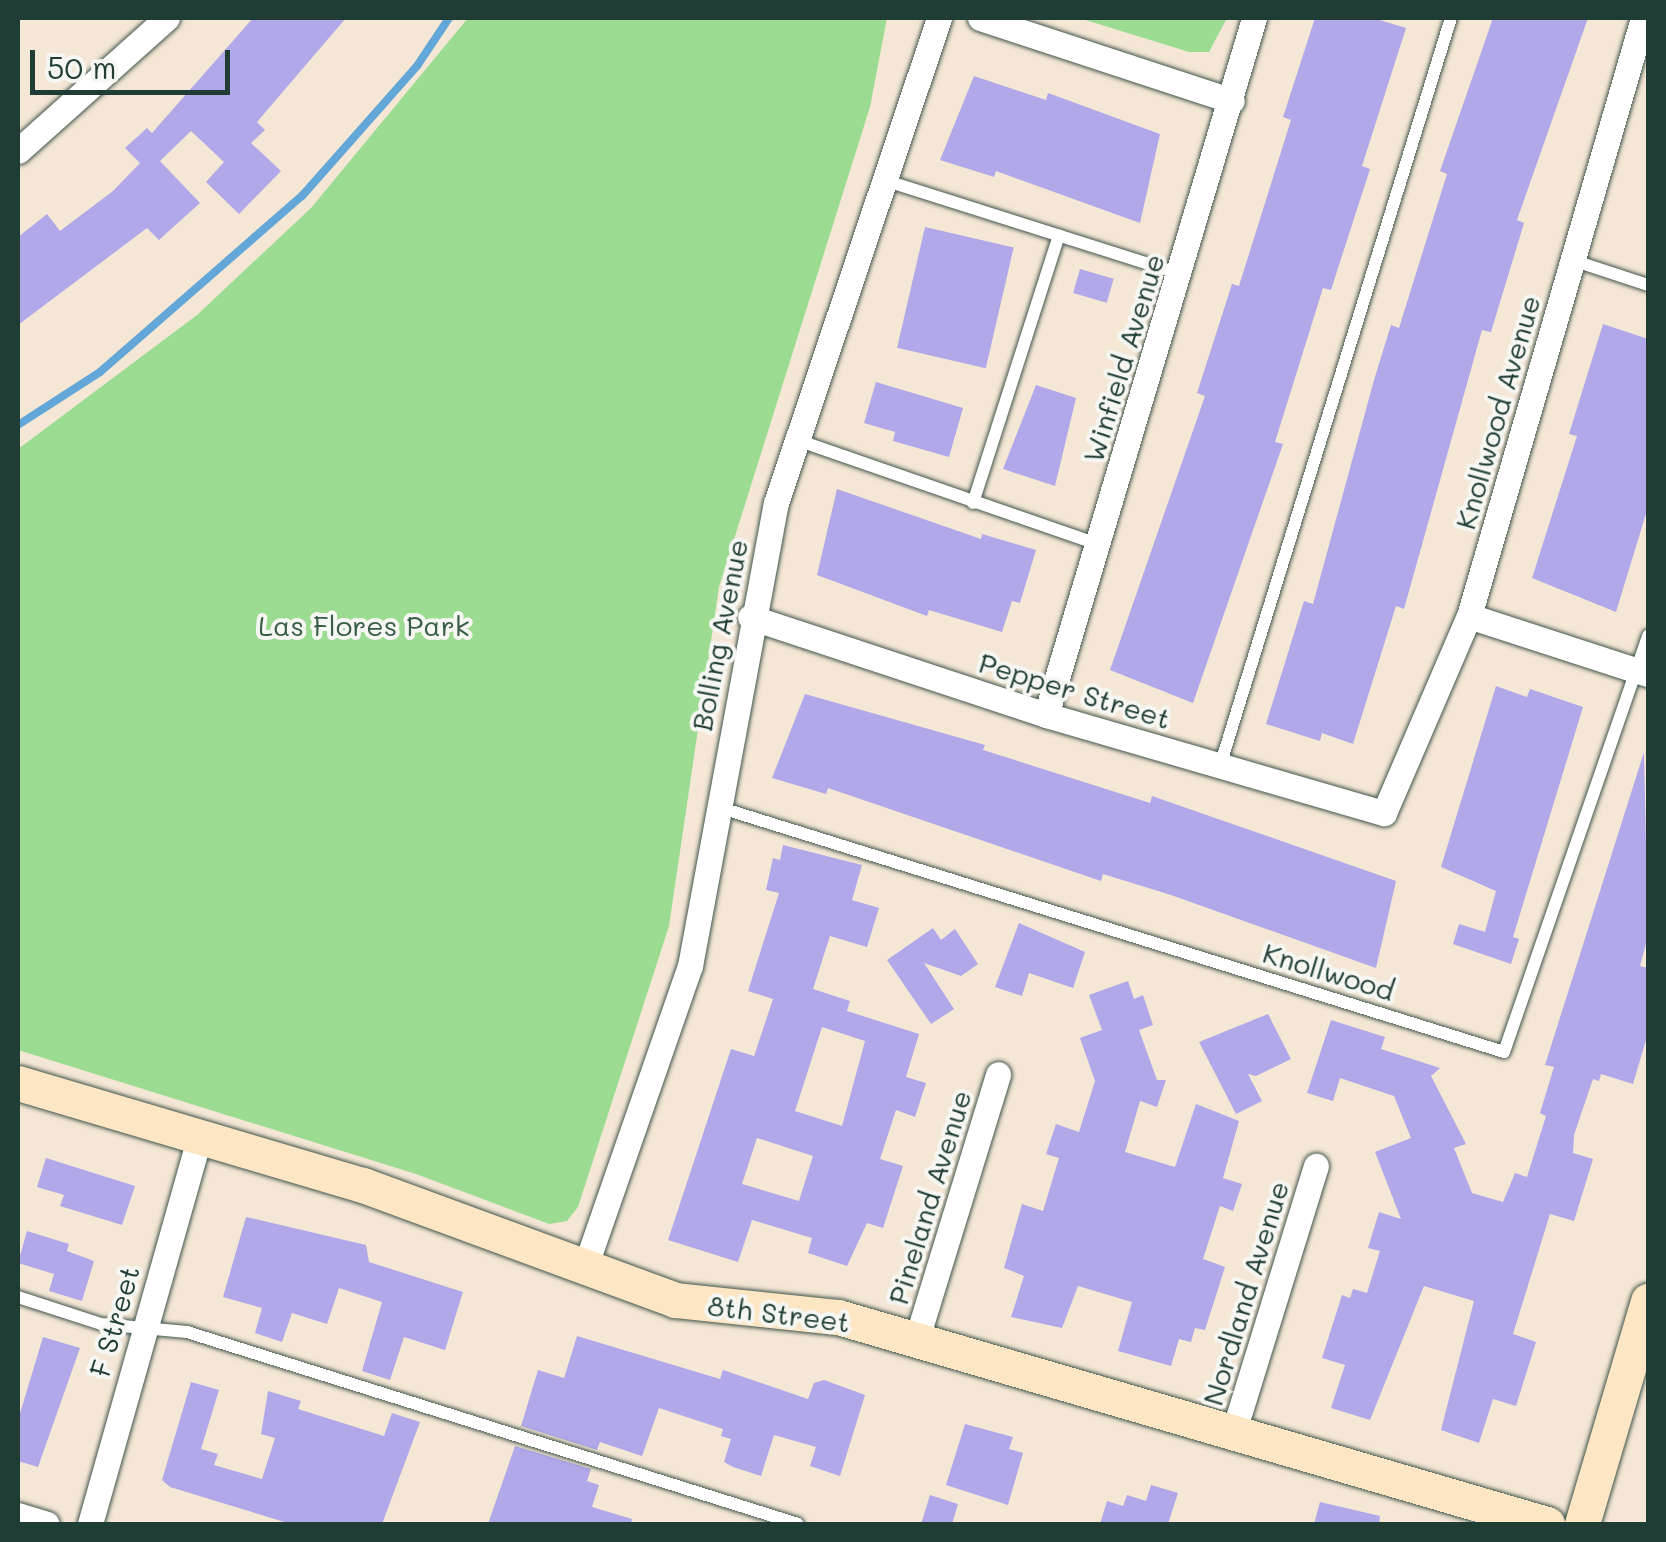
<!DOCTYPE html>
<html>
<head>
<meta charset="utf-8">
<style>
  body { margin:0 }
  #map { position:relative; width:1666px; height:1542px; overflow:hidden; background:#f5e7d5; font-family:Mali,sans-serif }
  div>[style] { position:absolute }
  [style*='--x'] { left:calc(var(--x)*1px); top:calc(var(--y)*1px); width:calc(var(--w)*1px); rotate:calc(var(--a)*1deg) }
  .green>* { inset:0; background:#9cdc92 }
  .stream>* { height:8px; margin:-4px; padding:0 4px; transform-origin:4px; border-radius:4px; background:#62a7d8 }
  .building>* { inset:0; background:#b0a8e8; transform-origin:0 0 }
  .roads { filter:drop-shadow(0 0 2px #3f564c) drop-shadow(0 0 2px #3f564c) }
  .lane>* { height:12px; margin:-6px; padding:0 6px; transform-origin:6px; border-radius:6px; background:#fff }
  .street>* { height:25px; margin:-12.5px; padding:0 12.5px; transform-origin:12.5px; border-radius:12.5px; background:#fff }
  .secondary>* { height:35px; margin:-17.5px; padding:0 17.5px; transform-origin:17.5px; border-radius:17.5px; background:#fce6c4 }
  span { translate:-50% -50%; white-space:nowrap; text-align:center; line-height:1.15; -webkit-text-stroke:8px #f6f6f2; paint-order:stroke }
  .street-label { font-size:28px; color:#1f3d34 }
  .park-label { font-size:28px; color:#385d47 }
  .frame { position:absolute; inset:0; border:20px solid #1f3d34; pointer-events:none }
  .scale { position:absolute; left:30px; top:50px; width:200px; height:45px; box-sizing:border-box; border:5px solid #1f3d34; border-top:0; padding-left:12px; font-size:30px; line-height:35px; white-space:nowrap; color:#1f3d34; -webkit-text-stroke:8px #f6f6f2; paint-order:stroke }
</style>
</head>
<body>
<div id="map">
  <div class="green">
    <i style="clip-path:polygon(468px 18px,887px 18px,870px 107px,719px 587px,669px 926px,578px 1207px,567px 1221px,549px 1224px,416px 1174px,18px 1050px,18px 449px,197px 315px,311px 208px)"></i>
    <i style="clip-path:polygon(1079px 18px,1227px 18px,1209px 52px,1189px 52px)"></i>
  </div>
  <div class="stream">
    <i style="--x:18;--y:425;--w:98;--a:-32.9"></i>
    <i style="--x:100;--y:372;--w:268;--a:-41.1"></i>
    <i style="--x:302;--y:196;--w:174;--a:-48.5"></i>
    <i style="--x:417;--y:66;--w:58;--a:-56.3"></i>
  </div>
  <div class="building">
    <i style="clip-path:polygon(253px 18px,346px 18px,257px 122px,265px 130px,251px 143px,281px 171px,239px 214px,206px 182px,224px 162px,191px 131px,160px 161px,200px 203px,159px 240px,147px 228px,18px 325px,18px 237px,47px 214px,60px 231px,113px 191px,140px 163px,125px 148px,147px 128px,152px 133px)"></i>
    <i style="clip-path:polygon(1315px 18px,1373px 18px,1406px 28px,1362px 166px,1370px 169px,1331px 290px,1323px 288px,1275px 442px,1283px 444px,1193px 703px,1110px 670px,1205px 396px,1197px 393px,1232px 284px,1239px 286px,1291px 120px,1283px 117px)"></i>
    <i style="clip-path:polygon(1493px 18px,1588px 18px,1517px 220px,1524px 223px,1491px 332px,1482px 330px,1404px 609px,1396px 606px,1353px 744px,1322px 733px,1320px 741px,1266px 724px,1304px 601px,1313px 604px,1374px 380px,1391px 325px,1399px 328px,1447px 174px,1440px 171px)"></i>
    <i style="clip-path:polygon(974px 76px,1046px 100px,1048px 93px,1160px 134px,1140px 223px,996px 171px,994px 177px,940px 160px)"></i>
    <i style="left:925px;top:227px;width:91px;height:124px;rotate:13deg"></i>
    <i style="left:1080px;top:269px;width:35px;height:25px;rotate:16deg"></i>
    <i style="clip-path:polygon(1603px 324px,1648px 339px,1648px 507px,1616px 612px,1532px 578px,1577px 436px,1569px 434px)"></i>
    <i style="clip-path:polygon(876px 382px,963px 408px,949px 457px,893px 441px,895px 432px,864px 423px)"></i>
    <i style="clip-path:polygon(1036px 385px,1076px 398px,1055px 486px,1003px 469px)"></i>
    <i style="clip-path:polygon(837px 489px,981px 539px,982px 534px,1036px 550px,1020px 603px,1012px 601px,1002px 632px,929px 610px,927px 616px,817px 575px)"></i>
    <i style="clip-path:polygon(1496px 686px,1527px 697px,1530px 689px,1583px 707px,1513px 937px,1519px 939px,1511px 964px,1453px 944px,1459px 924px,1485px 932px,1496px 891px,1441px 867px)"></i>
    <i style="clip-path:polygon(805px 694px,985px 745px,983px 750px,1150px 803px,1152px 796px,1396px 881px,1376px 968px,1171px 895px,1103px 874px,1101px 881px,828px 788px,826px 794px,772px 778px)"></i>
    <i style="clip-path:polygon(1644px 752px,1648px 936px,1640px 966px,1648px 968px,1648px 1033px,1633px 1084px,1601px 1074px,1599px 1081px,1593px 1079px,1574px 1135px,1573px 1153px,1593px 1159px,1574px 1221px,1550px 1214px,1513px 1334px,1536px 1342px,1516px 1406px,1493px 1399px,1479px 1443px,1441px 1430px,1474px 1301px,1424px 1286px,1370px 1420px,1331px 1408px,1345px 1365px,1322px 1358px,1342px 1295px,1350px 1298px,1353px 1289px,1367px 1293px,1380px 1251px,1368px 1248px,1379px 1212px,1401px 1219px,1375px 1152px,1411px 1138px,1394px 1096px,1340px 1078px,1333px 1101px,1307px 1093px,1331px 1020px,1385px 1037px,1381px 1049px,1440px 1068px,1431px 1076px,1466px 1144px,1454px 1148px,1472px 1193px,1503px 1202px,1515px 1173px,1527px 1177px,1546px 1116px,1540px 1113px,1554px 1067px,1545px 1065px)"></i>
    <i style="clip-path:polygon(evenodd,783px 845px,862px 865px,852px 900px,879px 908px,867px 947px,830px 936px,813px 989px,850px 1001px,847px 1011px,919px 1034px,906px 1077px,926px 1083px,915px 1117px,896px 1110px,880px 1159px,903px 1166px,883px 1228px,867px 1223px,847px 1266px,808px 1253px,812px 1238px,752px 1220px,738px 1262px,668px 1240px,731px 1049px,754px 1056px,773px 999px,748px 991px,779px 893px,766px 890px,773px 858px,780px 860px,783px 845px,822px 1027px,865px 1041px,842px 1126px,795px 1111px,822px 1027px,783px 845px,757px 1138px,813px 1156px,799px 1201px,742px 1184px,757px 1138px)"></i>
    <i style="clip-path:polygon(1019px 923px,1085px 952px,1073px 988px,1029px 973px,1022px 996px,995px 987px)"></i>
    <i style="clip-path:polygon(933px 928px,941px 940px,955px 929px,978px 964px,961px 976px,924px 963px,954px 1009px,931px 1024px,887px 960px)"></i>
    <i style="clip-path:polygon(1128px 981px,1134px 999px,1143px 995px,1153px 1025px,1139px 1030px,1157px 1080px,1166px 1080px,1157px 1107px,1140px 1101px,1125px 1152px,1175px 1167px,1196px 1104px,1239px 1121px,1223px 1178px,1242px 1184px,1233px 1211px,1220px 1206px,1203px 1259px,1225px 1267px,1205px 1330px,1195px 1328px,1191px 1342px,1179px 1339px,1171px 1366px,1118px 1351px,1132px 1302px,1078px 1286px,1062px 1328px,1011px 1317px,1024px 1276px,1004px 1268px,1022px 1204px,1043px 1211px,1059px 1158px,1046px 1154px,1056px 1124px,1079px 1132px,1095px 1081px,1080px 1038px,1102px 1030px,1089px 995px)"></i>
    <i style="clip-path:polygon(1268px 1014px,1291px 1059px,1256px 1076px,1248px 1074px,1262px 1101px,1236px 1114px,1199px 1042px)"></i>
    <i style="clip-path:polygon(46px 1158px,135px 1186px,122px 1225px,60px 1206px,64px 1195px,37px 1187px)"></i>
    <i style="clip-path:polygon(246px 1217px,366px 1245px,369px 1262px,463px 1292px,445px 1350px,404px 1337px,390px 1380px,362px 1371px,382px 1302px,339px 1288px,327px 1324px,292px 1313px,282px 1342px,255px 1333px,262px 1308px,223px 1297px)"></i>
    <i style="clip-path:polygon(27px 1231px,69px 1244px,67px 1251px,94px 1261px,82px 1301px,49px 1291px,54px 1274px,18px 1263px)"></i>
    <i style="clip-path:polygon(577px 1336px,720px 1379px,723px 1370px,808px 1399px,814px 1383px,824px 1380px,865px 1395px,840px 1476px,810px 1466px,816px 1447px,774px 1435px,761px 1476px,733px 1467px,724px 1462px,731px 1439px,721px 1436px,723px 1429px,659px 1408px,642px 1456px,600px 1442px,597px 1450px,521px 1426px,538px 1370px,564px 1378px)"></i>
    <i style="clip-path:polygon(43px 1337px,80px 1348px,38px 1467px,18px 1461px,18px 1420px)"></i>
    <i style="clip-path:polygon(191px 1382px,219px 1390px,201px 1449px,218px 1454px,214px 1465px,262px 1479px,275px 1438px,261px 1434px,268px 1391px,301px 1401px,298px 1409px,384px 1436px,392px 1413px,420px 1422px,382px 1524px,291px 1524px,170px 1487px,162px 1480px)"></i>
    <i style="clip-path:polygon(965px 1424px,1013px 1437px,1009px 1449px,1023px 1453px,1008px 1505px,946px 1485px)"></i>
    <i style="clip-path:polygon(515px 1446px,591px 1469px,587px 1481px,599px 1485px,592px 1507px,632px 1519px,631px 1524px,488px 1524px)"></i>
    <i style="clip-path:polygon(1151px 1485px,1178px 1493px,1168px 1524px,1100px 1524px,1107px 1501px,1123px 1506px,1127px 1495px,1146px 1501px)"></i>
    <i style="clip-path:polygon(930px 1495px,958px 1504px,952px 1524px,921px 1524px)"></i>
    <i style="clip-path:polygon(1320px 1502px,1380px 1516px,1379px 1524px,1314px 1524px)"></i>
  </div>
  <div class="roads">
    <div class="lane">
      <i style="--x:884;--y:180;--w:311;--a:17.6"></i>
      <i style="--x:1572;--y:260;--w:80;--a:18.2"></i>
      <i style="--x:797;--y:440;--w:318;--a:19.1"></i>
      <i style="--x:973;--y:503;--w:281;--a:-72.2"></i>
      <i style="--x:1220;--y:766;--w:783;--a:-72.84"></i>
      <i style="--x:718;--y:807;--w:823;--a:17.31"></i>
      <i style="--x:1504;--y:1052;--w:441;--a:-70.9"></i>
      <i style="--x:18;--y:1297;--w:87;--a:18"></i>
      <i style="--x:101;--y:1324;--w:86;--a:5.3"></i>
      <i style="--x:187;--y:1332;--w:640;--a:17.44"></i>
    </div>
    <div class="street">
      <i style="--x:980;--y:18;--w:265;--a:18.2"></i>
      <i style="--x:18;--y:151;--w:200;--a:-41.8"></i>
      <i style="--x:1469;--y:616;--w:188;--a:18"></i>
      <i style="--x:750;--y:617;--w:312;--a:18.3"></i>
      <i style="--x:1046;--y:715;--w:352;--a:16.2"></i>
      <i style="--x:1384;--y:813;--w:215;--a:-66.7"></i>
      <i style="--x:1469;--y:616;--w:623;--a:-73.78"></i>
      <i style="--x:1046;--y:715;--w:727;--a:-73.38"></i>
      <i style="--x:584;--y:1270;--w:322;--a:-70.8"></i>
      <i style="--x:690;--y:966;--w:471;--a:-79.5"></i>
      <i style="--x:776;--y:503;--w:512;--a:-71.42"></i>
      <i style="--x:917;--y:1338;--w:276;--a:-72.9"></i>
      <i style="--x:1232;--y:1437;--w:284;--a:-72.8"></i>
      <i style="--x:18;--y:1515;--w:30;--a:17"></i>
      <i style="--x:90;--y:1524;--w:403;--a:-74.2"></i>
    </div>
    <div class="secondary">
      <i style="--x:18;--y:1083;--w:360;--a:16.5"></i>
      <i style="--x:363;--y:1185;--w:333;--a:20.2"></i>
      <i style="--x:675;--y:1300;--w:164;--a:6"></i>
      <i style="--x:838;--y:1317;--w:739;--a:16.28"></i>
      <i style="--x:1582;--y:1524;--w:233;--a:-73.5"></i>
    </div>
  </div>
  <div class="street-label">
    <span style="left:1123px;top:358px;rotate:-73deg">Winfield Avenue</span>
    <span style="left:1497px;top:412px;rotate:-74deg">Knollwood Avenue</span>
    <span style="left:719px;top:635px;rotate:-79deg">Bolling Avenue</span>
    <span style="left:1075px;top:690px;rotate:17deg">Pepper Street</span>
    <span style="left:1329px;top:971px;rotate:17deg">Knollwood</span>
    <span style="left:929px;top:1197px;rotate:-73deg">Pineland Avenue</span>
    <span style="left:1245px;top:1293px;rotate:-73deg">Nordland Avenue</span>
    <span style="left:779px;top:1313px;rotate:7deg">8th Street</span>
    <span style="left:114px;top:1321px;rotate:-74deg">F Street</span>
  </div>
  <div class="park-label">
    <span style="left:364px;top:625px">Las Flores Park</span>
  </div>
  <div class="frame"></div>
  <div class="scale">50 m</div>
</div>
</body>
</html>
